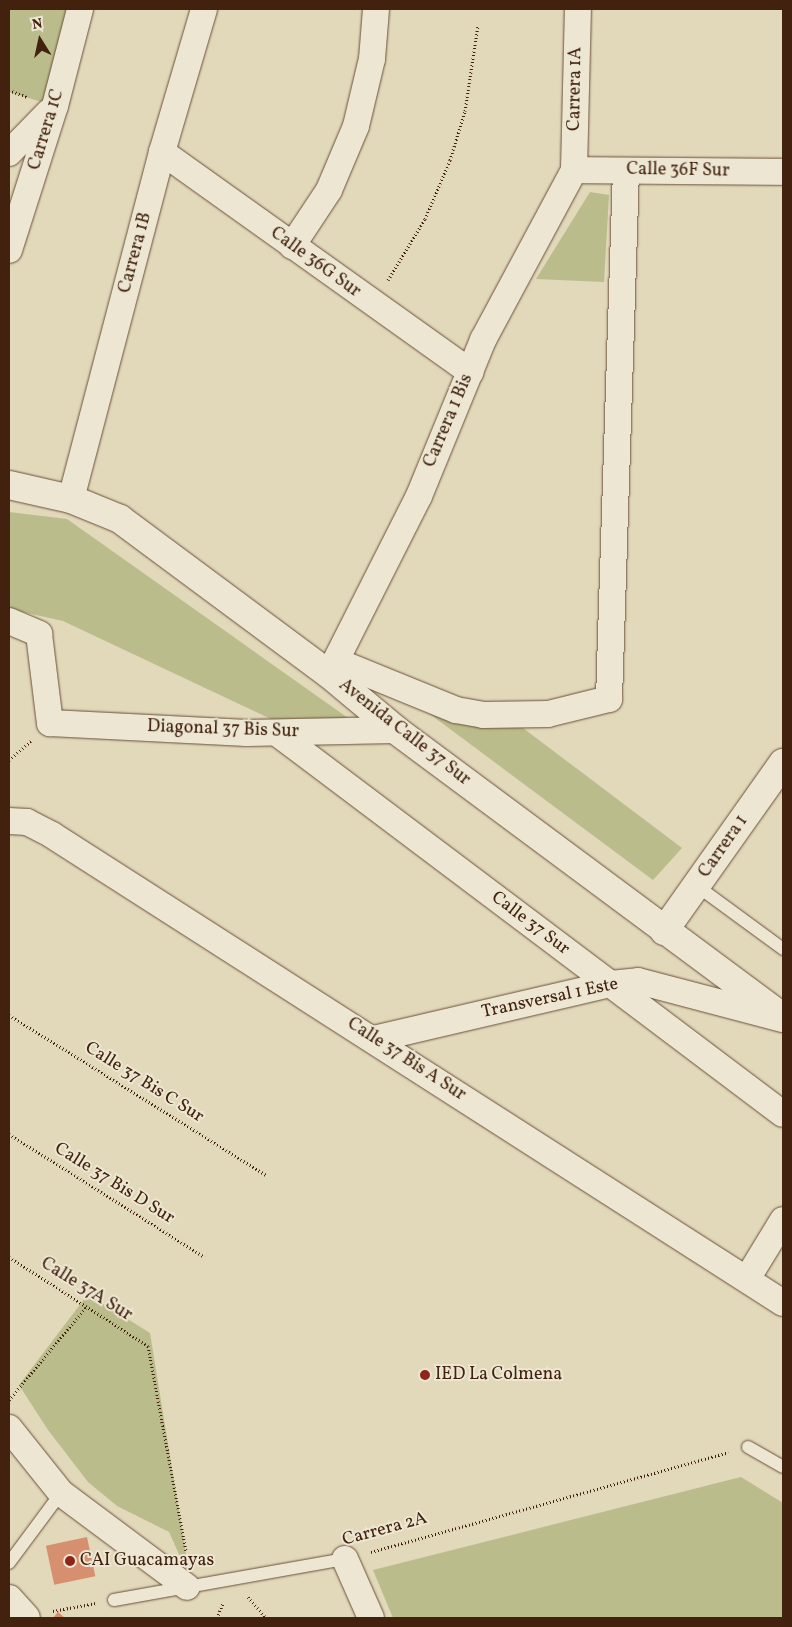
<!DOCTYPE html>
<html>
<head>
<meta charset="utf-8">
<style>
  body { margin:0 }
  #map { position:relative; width:792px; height:1627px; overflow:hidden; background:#e2d8ba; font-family:Vollkorn,serif }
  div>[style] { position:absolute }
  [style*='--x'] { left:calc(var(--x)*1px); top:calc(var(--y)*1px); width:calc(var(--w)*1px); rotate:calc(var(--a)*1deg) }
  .green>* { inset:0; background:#bbbc8b }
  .building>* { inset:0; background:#d6906f; transform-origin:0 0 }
  .path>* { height:3px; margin-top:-1.5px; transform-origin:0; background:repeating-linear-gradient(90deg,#42220e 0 1px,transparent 0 3.5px) }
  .roads { filter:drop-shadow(0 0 1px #6a5039) drop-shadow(0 0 1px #6a5039) }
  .service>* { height:12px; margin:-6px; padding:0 6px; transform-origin:6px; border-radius:6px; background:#ece6d2 }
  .minor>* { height:26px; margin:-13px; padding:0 13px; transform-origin:13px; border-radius:13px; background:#ece6d2 }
  .tertiary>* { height:28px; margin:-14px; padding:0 14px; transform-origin:14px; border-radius:14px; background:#ece6d2 }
  .secondary>* { height:28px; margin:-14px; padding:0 14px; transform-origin:14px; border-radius:14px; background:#ece6d2 }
  .dots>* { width:14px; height:14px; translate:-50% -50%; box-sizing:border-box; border:2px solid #ece6d2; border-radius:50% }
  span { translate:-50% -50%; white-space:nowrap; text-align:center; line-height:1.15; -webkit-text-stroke:4px #ece6d2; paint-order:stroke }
  .street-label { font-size:18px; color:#42220e }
  .poi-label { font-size:18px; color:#42220e }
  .left { translate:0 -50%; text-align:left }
  .frame { position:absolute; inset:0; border:10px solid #42220e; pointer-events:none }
  .north { position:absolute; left:15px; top:15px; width:50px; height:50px; -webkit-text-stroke:4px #ece6d2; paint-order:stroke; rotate:350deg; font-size:14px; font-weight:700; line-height:20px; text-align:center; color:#42220e }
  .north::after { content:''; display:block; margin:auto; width:18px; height:22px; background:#42220e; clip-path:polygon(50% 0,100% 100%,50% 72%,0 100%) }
</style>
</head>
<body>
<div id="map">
  <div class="green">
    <i style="clip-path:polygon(9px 9px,81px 9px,55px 106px,9px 92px)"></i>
    <i style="clip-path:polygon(590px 192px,609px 195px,604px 282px,536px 279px)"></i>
    <i style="clip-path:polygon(9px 512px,67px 519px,348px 718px,271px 719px,63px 621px,9px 609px)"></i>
    <i style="clip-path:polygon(415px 703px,515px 722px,682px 848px,653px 880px)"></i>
    <i style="clip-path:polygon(88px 1294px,150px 1333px,190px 1579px,169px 1532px,117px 1506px,88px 1482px,48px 1430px,19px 1385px)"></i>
    <i style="clip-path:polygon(741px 1477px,783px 1503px,783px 1618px,393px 1618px,373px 1570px)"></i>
  </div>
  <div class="building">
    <i style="left:87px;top:1537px;width:40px;height:42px;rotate:78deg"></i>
    <i style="clip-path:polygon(58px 1612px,65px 1618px,53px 1618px)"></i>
  </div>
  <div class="path">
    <i style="--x:9;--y:90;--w:19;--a:21"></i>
    <i style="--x:388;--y:280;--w:71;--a:-58.8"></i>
    <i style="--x:425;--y:219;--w:64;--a:-67"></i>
    <i style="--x:450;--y:160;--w:51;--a:-73"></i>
    <i style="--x:465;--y:111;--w:87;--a:-81.4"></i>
    <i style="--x:9;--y:760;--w:29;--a:-41"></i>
    <i style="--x:9;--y:1015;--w:303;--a:31.9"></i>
    <i style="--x:9;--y:1134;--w:231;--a:32.2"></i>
    <i style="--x:9;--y:1257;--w:165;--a:32.6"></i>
    <i style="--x:148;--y:1346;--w:209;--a:79.5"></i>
    <i style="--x:9;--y:1400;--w:122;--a:-50.3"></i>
    <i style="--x:371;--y:1552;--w:371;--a:-15.6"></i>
    <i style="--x:248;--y:1597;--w:28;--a:49"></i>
    <i style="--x:53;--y:1611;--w:44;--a:-10.5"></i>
    <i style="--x:217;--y:1618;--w:16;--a:-68"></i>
  </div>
  <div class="roads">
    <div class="service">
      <i style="--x:697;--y:886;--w:107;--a:36.2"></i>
      <i style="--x:748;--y:1447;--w:40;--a:29.7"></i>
      <i style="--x:9;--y:1563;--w:87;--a:-53.4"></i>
      <i style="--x:114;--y:1600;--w:235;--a:-10.1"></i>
    </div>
    <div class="minor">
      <i style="--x:162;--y:152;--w:379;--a:35.5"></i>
      <i style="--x:9;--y:153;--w:57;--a:-45.7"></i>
      <i style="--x:574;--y:170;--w:209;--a:0.5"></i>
      <i style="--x:292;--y:246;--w:67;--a:-56.5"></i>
      <i style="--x:329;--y:190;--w:69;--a:-67.1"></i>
      <i style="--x:356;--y:126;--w:69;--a:-76.6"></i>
      <i style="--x:372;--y:59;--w:50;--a:-85.4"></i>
      <i style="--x:9;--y:250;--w:151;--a:-72.3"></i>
      <i style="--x:55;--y:106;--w:100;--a:-75.5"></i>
      <i style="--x:71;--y:499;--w:359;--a:-75.3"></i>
      <i style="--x:162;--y:152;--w:149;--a:-73.6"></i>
      <i style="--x:9;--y:621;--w:33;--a:23"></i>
      <i style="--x:39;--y:634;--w:90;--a:83"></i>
      <i style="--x:50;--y:723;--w:197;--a:2.9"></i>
      <i style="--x:247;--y:733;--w:149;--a:-1.2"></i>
      <i style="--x:336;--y:661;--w:130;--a:22.2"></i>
      <i style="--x:456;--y:710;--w:27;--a:10"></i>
      <i style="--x:483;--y:715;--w:65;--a:-0.9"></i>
      <i style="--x:548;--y:714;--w:63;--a:-13.8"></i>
      <i style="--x:609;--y:699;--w:528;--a:-88.16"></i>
      <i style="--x:329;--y:674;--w:199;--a:-63.2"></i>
      <i style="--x:419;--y:496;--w:169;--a:-67.7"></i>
      <i style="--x:483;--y:340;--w:193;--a:-61.8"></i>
      <i style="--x:574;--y:170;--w:161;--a:-88.6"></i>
      <i style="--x:277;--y:733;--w:633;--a:36.98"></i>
      <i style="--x:9;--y:821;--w:18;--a:3"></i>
      <i style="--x:27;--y:822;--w:28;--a:27"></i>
      <i style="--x:52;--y:835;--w:868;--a:32.63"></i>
      <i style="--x:374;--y:1039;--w:242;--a:-13.1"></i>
      <i style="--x:610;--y:984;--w:28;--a:-6"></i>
      <i style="--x:638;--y:981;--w:150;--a:14.7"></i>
      <i style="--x:747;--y:1279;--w:69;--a:-58.6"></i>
      <i style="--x:9;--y:1428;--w:83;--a:51.3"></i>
      <i style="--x:61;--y:1493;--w:157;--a:36.7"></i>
      <i style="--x:345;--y:1559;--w:64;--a:66.2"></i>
    </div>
    <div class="tertiary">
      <i style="--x:664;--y:931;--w:206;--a:-54.7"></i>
      <i style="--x:9;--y:1599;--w:25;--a:48"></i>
    </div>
    <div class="secondary">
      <i style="--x:9;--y:485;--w:64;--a:12.7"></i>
      <i style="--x:71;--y:499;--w:53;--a:22.2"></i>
      <i style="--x:120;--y:519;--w:260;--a:36.6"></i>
      <i style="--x:329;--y:674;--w:87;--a:39.9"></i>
      <i style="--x:396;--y:730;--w:482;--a:36.6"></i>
    </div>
  </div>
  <div class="dots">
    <i style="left:425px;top:1375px;background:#8f2418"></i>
    <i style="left:70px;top:1561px;background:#8f2418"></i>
  </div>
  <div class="street-label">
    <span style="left:576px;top:89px;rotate:-89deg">Carrera 1A</span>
    <span style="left:47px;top:130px;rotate:-73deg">Carrera 1C</span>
    <span style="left:678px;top:171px;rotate:1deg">Calle 36F Sur</span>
    <span style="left:136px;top:253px;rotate:-75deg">Carrera 1B</span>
    <span style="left:315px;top:263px;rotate:36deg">Calle 36G Sur</span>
    <span style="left:449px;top:421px;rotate:-67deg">Carrera 1 Bis</span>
    <span style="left:223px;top:730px;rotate:2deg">Diagonal 37 Bis Sur</span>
    <span style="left:404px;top:733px;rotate:38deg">Avenida Calle 37 Sur</span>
    <span style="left:724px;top:847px;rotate:-55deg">Carrera 1</span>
    <span style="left:530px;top:924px;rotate:37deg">Calle 37 Sur</span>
    <span style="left:550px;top:999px;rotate:-12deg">Transversal 1 Este</span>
    <span style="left:406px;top:1060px;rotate:33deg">Calle 37 Bis A Sur</span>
    <span style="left:144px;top:1083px;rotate:32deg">Calle 37 Bis C Sur</span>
    <span style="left:114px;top:1184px;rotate:32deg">Calle 37 Bis D Sur</span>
    <span style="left:86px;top:1290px;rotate:32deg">Calle 37A Sur</span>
    <span style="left:385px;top:1530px;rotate:-15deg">Carrera 2A</span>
  </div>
  <div class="poi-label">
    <span class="left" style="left:435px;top:1375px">IED La Colmena</span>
    <span class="left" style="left:80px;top:1561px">CAI Guacamayas</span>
  </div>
  <div class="frame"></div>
  <div class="north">N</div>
</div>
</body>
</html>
